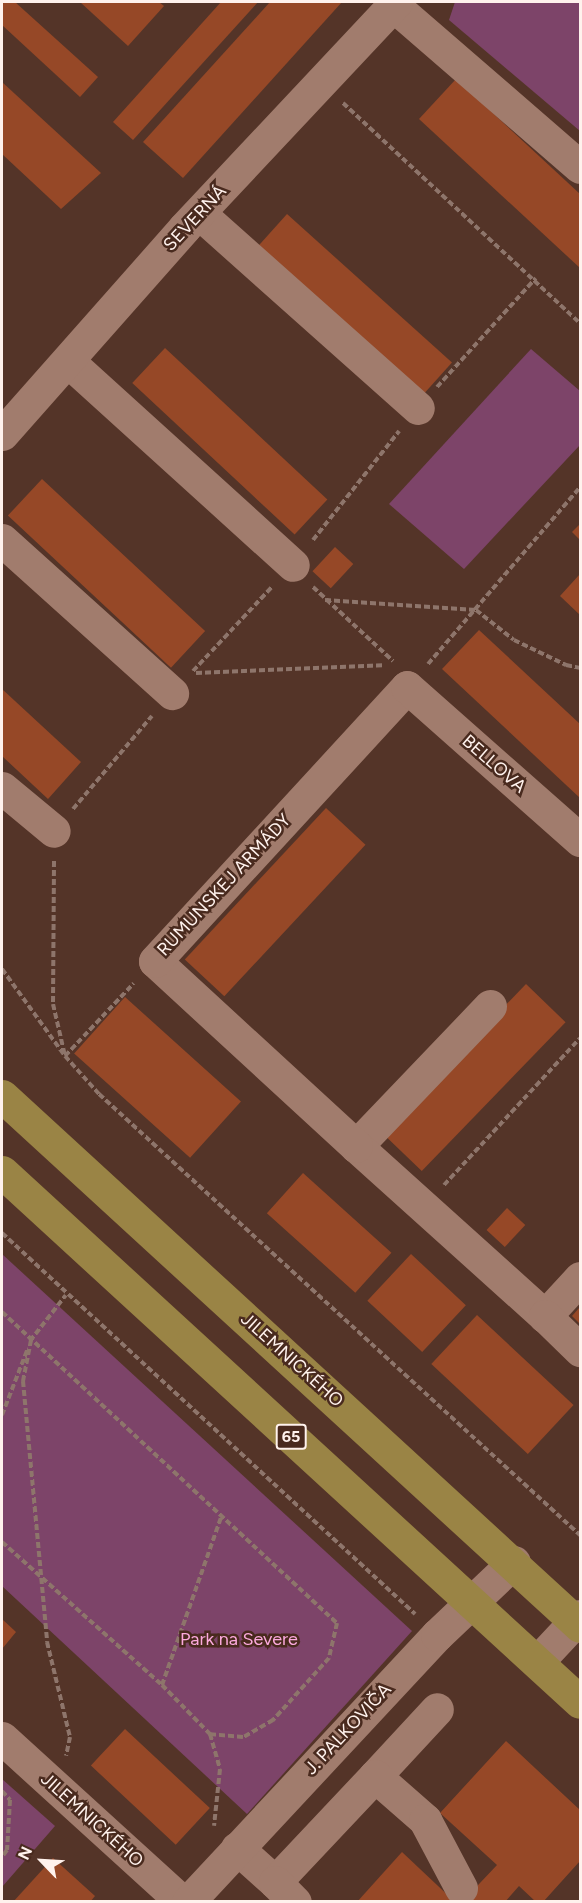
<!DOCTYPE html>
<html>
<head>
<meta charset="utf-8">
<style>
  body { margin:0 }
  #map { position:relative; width:582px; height:1903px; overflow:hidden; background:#543428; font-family:Figtree,sans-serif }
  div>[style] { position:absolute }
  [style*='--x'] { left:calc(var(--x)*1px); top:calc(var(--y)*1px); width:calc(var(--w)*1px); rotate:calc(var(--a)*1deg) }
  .green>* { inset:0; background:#7d4469 }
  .building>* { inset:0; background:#964827; transform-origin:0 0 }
  .path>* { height:4px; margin-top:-2px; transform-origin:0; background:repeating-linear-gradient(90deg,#8e756b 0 6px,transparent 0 9px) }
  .minor>* { height:33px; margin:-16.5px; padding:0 16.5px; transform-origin:16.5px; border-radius:16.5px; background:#a17c6d }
  .major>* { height:33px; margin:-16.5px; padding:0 16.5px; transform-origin:16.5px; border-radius:16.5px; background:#9a8445 }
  span { translate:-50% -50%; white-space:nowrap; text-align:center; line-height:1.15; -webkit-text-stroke:5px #492a1e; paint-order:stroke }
  .shield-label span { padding:2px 4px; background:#492a1e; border:2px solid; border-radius:4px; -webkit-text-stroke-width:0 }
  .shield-label { font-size:16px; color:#fff2ed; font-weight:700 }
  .street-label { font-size:18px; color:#fff2ed }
  .park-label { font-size:18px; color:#fca9dd }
  .frame { position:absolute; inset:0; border:3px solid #fff2ed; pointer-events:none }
  .north { position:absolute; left:12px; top:1831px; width:60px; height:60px; -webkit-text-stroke:4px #492a1e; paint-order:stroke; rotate:295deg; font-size:16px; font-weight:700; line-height:24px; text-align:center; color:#fff2ed }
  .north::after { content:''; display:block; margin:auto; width:21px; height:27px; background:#fff2ed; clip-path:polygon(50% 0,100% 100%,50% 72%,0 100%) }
</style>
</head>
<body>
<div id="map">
  <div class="green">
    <i style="clip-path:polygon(455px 2px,580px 2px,580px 131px,449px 20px)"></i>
    <i style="clip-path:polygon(531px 349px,580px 391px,580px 445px,464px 569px,389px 504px)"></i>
    <i style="clip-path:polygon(2px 1254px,412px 1631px,247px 1814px,2px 1586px)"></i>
    <i style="clip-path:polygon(2px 1779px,55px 1826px,2px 1887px)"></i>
  </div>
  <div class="building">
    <i style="clip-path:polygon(2px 2px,15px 2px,98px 77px,80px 97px,2px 25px)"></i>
    <i style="clip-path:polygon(80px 2px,159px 2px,164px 6px,128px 46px)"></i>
    <i style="clip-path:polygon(221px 2px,258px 2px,133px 140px,113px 122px)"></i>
    <i style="clip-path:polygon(270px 2px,342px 2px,183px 178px,143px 142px)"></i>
    <i style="clip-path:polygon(456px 79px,580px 194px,580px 268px,419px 119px)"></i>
    <i style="clip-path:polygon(2px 82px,101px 173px,61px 209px,2px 154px)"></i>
    <i style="left:287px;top:214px;width:222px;height:52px;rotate:42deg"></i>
    <i style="left:165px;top:348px;width:222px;height:48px;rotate:43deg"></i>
    <i style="left:42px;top:479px;width:223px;height:50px;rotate:43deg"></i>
    <i style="clip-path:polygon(580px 524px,580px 540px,572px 532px)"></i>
    <i style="left:335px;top:547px;width:25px;height:33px;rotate:43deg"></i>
    <i style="clip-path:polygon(580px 574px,580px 615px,560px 596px)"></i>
    <i style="clip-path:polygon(479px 630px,580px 724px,580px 798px,442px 669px)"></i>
    <i style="clip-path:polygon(2px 689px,81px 762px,48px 799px,2px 756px)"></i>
    <i style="left:326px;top:808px;width:54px;height:207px;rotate:43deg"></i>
    <i style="left:526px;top:984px;width:55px;height:207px;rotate:44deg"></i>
    <i style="left:125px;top:997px;width:156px;height:76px;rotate:42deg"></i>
    <i style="left:303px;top:1173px;width:119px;height:54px;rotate:42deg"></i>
    <i style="left:507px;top:1208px;width:25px;height:30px;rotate:43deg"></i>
    <i style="left:411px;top:1254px;width:75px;height:64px;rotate:43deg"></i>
    <i style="clip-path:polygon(580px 1307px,580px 1324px,572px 1316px)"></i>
    <i style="left:477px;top:1315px;width:132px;height:67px;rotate:43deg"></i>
    <i style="clip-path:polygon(2px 1619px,16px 1632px,2px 1649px)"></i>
    <i style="left:125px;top:1729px;width:116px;height:50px;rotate:43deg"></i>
    <i style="clip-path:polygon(506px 1741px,580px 1810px,580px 1861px,543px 1902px,536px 1902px,519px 1886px,505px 1902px,462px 1902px,497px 1865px,440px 1813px)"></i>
    <i style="clip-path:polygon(402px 1852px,455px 1902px,357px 1902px)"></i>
    <i style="clip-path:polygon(53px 1858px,95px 1896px,90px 1902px,13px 1902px)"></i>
  </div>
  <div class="path">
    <i style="--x:343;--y:103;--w:323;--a:42.9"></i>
    <i style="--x:437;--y:387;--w:147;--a:-47.8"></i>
    <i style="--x:313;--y:540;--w:139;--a:-51.7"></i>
    <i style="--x:313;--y:587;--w:109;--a:42.8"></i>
    <i style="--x:325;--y:600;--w:151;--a:3.8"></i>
    <i style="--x:476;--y:610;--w:48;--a:38.3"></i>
    <i style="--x:514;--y:640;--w:58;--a:25.7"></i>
    <i style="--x:566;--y:665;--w:14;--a:12"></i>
    <i style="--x:428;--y:664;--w:233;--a:-49.3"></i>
    <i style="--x:193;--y:671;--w:115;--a:-46.8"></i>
    <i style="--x:196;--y:673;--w:187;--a:-2.4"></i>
    <i style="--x:73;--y:809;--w:122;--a:-49.7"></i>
    <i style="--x:54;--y:861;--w:143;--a:90.4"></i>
    <i style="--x:53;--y:1004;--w:53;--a:77"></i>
    <i style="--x:2;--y:969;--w:107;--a:54.1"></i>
    <i style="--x:65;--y:1056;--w:51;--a:48.2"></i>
    <i style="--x:99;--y:1094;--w:653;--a:42.52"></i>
    <i style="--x:65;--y:1056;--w:100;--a:-46.6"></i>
    <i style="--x:444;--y:1185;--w:200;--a:-47.2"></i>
    <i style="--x:2;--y:1233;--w:562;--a:42.69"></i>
    <i style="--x:2;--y:1312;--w:457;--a:42.9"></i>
    <i style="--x:337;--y:1623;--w:36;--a:103"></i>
    <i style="--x:329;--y:1658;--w:84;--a:132.1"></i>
    <i style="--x:273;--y:1720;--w:34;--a:150"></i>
    <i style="--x:243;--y:1737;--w:33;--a:-175"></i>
    <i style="--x:31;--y:1340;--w:42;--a:101"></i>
    <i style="--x:23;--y:1381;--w:262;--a:84.7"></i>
    <i style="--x:47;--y:1642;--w:98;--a:76.4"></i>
    <i style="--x:70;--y:1737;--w:19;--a:102"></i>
    <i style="--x:30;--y:1341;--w:58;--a:-52"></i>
    <i style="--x:2;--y:1415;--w:72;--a:-68.8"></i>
    <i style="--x:2;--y:1542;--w:215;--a:41.8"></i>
    <i style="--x:162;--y:1685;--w:69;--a:45.6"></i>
    <i style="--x:210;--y:1734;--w:36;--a:74"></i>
    <i style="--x:220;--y:1769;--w:57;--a:96"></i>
    <i style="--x:162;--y:1685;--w:178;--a:-70.6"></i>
    <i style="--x:2;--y:1791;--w:12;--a:48"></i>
    <i style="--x:10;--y:1800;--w:50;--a:93.4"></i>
    <i style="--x:7;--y:1850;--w:9;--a:126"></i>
  </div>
  <div class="minor">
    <i style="--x:393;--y:5;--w:247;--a:40.9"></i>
    <i style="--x:199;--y:213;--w:293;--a:41.7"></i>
    <i style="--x:69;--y:362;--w:302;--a:42.2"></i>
    <i style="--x:2;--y:434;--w:275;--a:-48.5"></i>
    <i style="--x:184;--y:228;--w:310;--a:-46.8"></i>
    <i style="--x:2;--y:540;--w:229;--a:42"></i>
    <i style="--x:2;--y:788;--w:67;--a:39.6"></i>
    <i style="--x:490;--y:1006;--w:194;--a:133.7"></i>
    <i style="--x:356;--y:1146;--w:254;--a:42"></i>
    <i style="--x:356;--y:1146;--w:273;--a:-137.4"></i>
    <i style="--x:155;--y:961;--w:372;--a:-47.4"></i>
    <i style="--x:407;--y:687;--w:231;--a:41.5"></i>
    <i style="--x:580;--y:1278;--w:52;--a:132.6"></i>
    <i style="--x:545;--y:1316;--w:49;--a:44.2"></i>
    <i style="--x:537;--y:1662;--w:63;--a:-46.9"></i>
    <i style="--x:2;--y:1738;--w:244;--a:42.3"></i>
    <i style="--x:375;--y:1776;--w:91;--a:-47.2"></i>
    <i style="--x:237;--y:1848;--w:51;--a:41.8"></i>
    <i style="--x:275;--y:1882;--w:146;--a:-46.7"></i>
    <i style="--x:375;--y:1776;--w:67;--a:41.3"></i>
    <i style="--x:425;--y:1820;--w:77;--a:62.1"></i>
    <i style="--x:275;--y:1882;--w:28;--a:45"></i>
    <i style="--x:188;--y:1902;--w:365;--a:-47"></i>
    <i style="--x:437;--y:1635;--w:106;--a:-43.5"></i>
  </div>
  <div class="major">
    <i style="--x:2;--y:1096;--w:784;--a:42.52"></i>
    <i style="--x:2;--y:1172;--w:784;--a:42.52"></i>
  </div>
  <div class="shield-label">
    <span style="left:291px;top:1437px">65</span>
  </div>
  <div class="street-label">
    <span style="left:195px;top:218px;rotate:-47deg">SEVERNÁ</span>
    <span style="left:494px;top:764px;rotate:41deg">BELLOVA</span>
    <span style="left:224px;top:885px;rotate:-47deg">RUMUNSKEJ ARMÁDY</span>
    <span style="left:292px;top:1360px;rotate:42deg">JILEMNICKÉHO</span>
    <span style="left:348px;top:1729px;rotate:-47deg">J. PALKOVIČA</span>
    <span style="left:92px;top:1820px;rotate:42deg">JILEMNICKÉHO</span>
  </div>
  <div class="park-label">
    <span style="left:239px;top:1639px">Park na Severe</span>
  </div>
  <div class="frame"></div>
  <div class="north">N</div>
</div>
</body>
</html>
